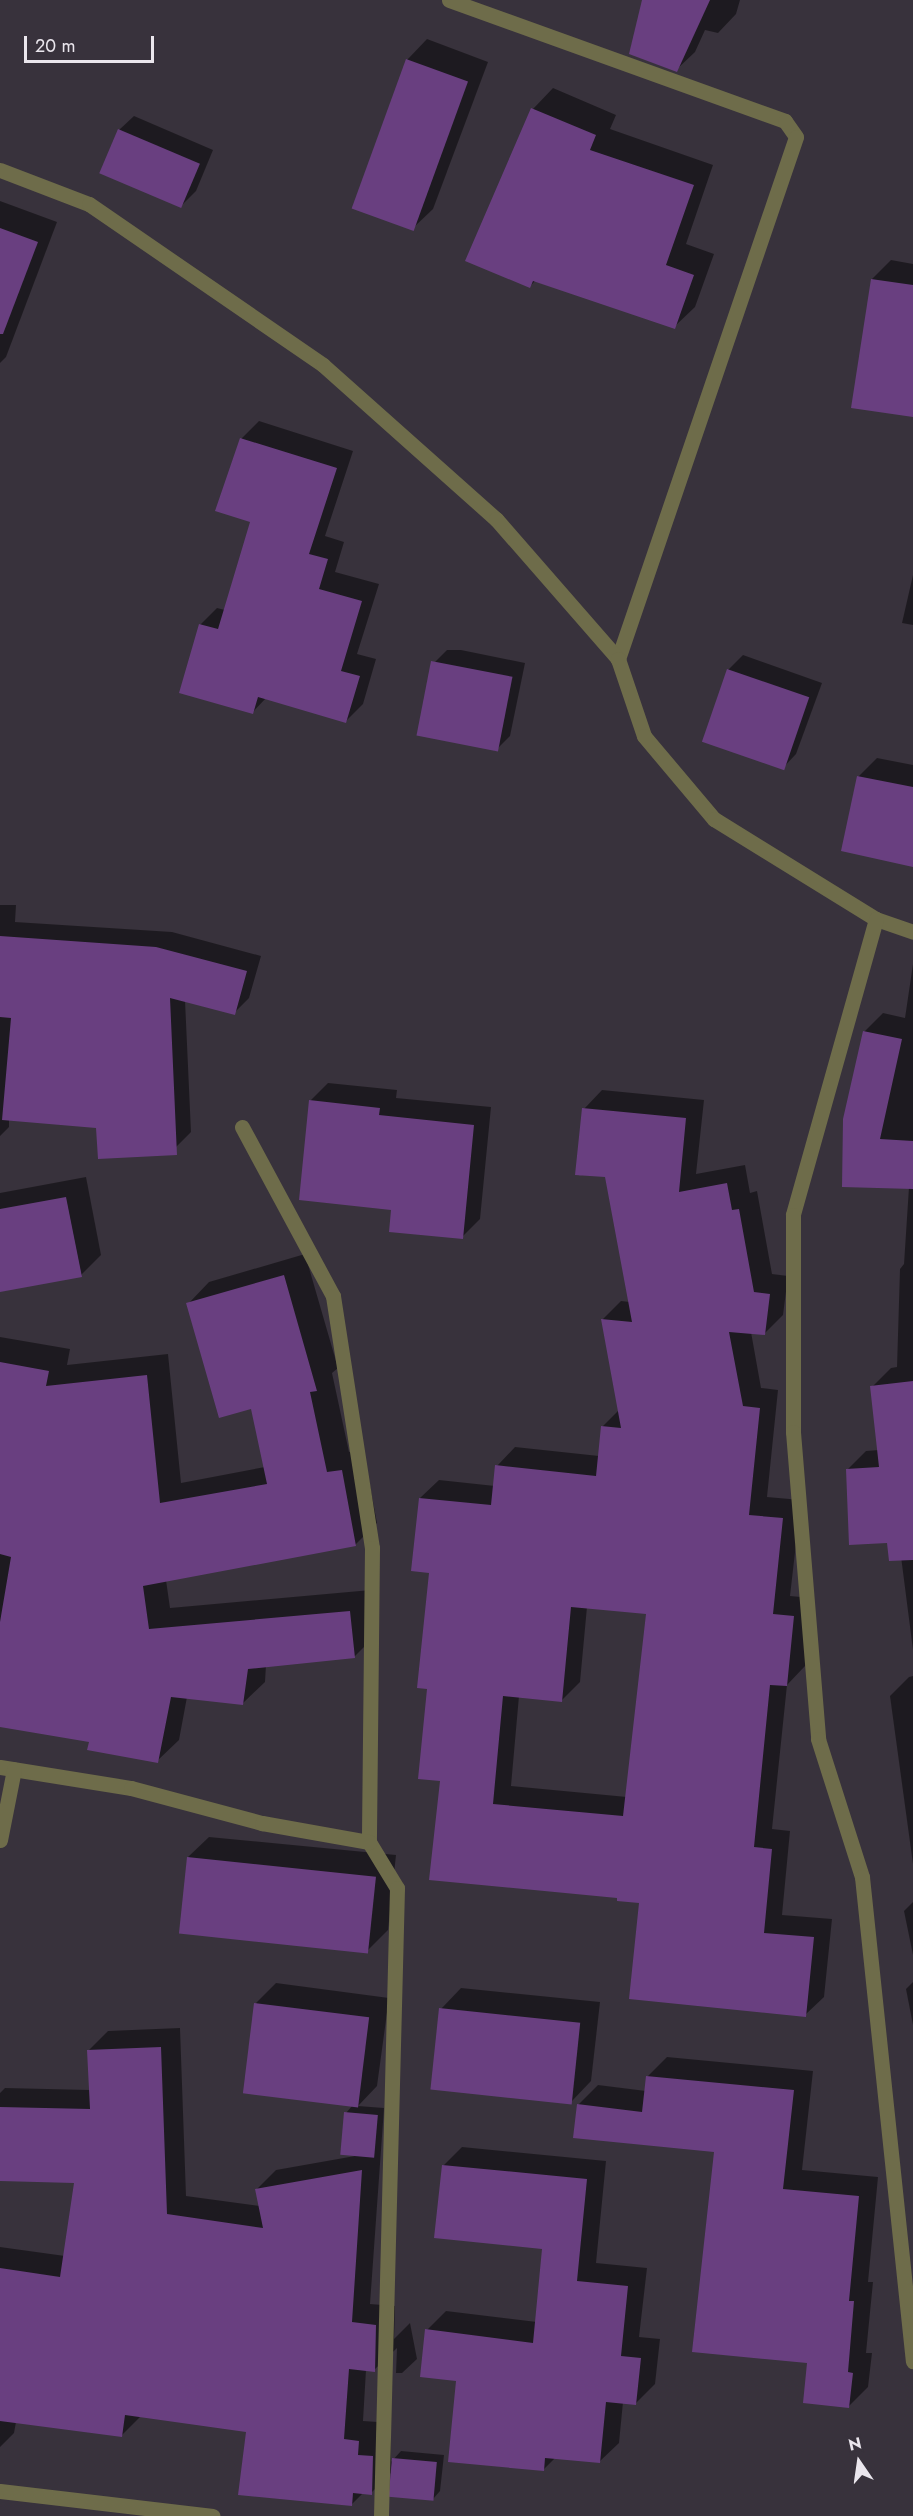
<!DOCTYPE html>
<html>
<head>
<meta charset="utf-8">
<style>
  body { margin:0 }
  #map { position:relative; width:913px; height:2516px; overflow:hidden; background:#38323c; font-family:Jost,sans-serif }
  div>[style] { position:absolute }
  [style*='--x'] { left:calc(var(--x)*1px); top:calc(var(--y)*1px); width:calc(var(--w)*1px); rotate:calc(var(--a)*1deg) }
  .shadow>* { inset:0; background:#0007 }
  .building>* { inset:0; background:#693f80; transform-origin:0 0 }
  .minor>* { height:15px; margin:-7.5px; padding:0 7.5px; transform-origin:7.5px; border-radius:7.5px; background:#6e6c4a }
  span { translate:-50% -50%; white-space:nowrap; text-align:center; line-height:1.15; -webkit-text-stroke:5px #38323c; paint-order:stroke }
  .north { position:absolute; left:829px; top:2432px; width:60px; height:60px; -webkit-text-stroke:4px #38323c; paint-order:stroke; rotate:347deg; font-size:16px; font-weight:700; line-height:24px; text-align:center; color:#eae6ed }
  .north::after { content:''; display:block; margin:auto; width:21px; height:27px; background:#eae6ed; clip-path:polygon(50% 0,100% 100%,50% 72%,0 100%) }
  .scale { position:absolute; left:24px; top:36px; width:130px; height:27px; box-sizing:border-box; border:3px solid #eae6ed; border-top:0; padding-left:8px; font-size:18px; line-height:21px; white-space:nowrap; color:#eae6ed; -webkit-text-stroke:4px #38323c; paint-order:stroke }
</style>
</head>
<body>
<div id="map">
  <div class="shadow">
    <i style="clip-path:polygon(643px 0,740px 0,736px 14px,718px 33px,705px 30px,695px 52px,676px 70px)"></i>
    <i style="clip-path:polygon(427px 39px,488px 62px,433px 209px,412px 229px,407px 60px)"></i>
    <i style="clip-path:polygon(553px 88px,616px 115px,610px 129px,713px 165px,686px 244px,714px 254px,695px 307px,674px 327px,535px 281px,530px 286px,467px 260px,533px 109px)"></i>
    <i style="clip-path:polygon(134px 116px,213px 150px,196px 191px,181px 206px,119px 130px)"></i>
    <i style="clip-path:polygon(0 201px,57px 222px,6px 357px,0 363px)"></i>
    <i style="clip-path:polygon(891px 260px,913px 264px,913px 416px,872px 279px)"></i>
    <i style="clip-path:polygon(259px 421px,353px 451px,325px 536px,344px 542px,335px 572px,379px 584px,357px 654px,376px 659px,363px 704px,346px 721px,266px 698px,252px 713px,200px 625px,217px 608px,225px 610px,252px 521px,217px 510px,242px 438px)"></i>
    <i style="clip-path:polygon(913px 575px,913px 625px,902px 623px)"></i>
    <i style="clip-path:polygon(447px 650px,461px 650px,525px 663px,510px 736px,495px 751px,432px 665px)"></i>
    <i style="clip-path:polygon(743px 655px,822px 683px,796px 754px,782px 769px,728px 670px)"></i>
    <i style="clip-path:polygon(877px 758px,913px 765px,913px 865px,858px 777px)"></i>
    <i style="clip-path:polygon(0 905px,16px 905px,15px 922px,172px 932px,261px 956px,249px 998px,234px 1013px,185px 1000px,191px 1132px,176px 1147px,98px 1126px,9px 1119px,9px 1127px,0 1136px)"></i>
    <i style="clip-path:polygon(913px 964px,913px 1650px,899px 1541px,847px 1470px,866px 1451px,879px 1450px,872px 1387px,891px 1368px,897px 1367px,900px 1269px,904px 1264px,909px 1187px,844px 1186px,864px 1032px,883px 1013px,905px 1018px)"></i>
    <i style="clip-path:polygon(328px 1083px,397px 1090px,396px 1098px,491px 1107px,480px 1219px,462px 1237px,393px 1208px,310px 1101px)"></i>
    <i style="clip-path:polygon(evenodd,602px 1090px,704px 1100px,696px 1174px,745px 1165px,750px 1193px,757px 1191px,772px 1274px,788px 1276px,783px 1315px,765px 1333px,751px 1332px,761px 1388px,778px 1390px,767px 1497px,801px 1500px,790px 1596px,812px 1598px,805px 1666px,787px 1685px,772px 1829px,790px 1831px,782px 1915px,832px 1919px,824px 1997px,805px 2015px,641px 1902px,619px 1897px,441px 1780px,429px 1687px,431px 1571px,420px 1498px,439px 1480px,495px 1486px,497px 1466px,515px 1447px,599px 1456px,602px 1427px,619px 1410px,603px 1319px,621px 1301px,630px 1302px,607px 1176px,584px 1109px,602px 1090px,587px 1607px,647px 1613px,627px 1797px,511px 1786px,519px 1696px,561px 1701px,580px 1682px,587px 1607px)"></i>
    <i style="clip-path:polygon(86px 1177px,101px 1255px,81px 1275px,0 1291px,0 1193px)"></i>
    <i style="clip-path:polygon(305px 1254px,338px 1368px,332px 1373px,349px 1452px,363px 1449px,377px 1523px,355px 1545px,166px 1580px,170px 1608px,371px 1590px,376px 1635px,355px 1656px,266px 1665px,265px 1682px,243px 1703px,187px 1697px,179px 1740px,157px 1761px,91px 1741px,0 1725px,0 1337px,70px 1349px,67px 1365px,168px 1354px,181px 1483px,265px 1467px,252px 1407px,188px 1304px,209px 1282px)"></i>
    <i style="clip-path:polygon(913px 1676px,913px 1864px,890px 1696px,909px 1677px)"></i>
    <i style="clip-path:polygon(209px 1837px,396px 1855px,388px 1930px,368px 1950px,188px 1857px)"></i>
    <i style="clip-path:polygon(913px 1902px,913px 1955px,904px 1911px)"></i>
    <i style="clip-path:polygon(913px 1982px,913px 2025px,906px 1989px)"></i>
    <i style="clip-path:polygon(276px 1983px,389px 1998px,377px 2086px,358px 2106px,384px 2108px,370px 2304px,395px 2306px,394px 2339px,410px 2323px,417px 2359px,402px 2373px,396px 2373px,397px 2348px,374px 2370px,366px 2370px,363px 2421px,378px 2422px,376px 2436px,391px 2437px,391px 2462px,401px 2451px,444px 2455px,440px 2491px,433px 2499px,393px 2471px,371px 2493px,363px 2493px,352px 2504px,247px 2431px,141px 2416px,121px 2436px,16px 2422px,14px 2433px,0 2447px,0 2247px,65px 2256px,76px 2181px,0 2180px,0 2093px,5px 2088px,90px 2090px,89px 2050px,108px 2031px,180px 2028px,186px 2196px,260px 2206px,257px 2189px,276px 2170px,355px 2156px,346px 2113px,352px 2106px,256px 2003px)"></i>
    <i style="clip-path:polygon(461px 1988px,600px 2002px,591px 2081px,571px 2102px,441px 2009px)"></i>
    <i style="clip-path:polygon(667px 2057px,813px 2071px,802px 2170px,878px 2177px,868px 2282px,873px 2282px,866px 2353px,872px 2353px,868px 2387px,849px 2406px,809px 2362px,715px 2150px,578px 2105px,598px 2085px,646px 2091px,647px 2077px)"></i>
    <i style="clip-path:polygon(462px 2147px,606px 2161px,596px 2263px,647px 2268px,639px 2337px,660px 2339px,655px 2384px,636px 2403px,623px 2402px,619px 2443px,599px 2462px,555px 2458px,543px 2470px,458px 2379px,427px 2330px,446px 2311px,537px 2322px,544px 2248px,443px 2166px)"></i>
  </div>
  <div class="building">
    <i style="clip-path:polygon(642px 0,710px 0,677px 72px,629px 54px)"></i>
    <i style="left:406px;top:59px;width:66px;height:159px;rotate:20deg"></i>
    <i style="clip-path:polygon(531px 108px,596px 135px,590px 150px,694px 185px,666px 265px,694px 275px,675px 329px,533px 281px,530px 288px,465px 261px)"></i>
    <i style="left:118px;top:129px;width:89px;height:48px;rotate:23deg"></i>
    <i style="clip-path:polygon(0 228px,38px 242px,3px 334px,0 334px)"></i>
    <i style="clip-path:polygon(871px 279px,913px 285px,913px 417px,851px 408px)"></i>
    <i style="clip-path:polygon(240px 438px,337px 468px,309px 554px,328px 559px,319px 589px,362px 601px,341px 671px,360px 676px,346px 723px,258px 697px,253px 714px,179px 693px,199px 624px,218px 629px,250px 522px,215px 511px)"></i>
    <i style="left:431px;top:661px;width:83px;height:76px;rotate:11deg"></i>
    <i style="left:727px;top:669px;width:87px;height:77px;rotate:19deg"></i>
    <i style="clip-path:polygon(857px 776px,913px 787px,913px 867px,841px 851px)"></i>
    <i style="clip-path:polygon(0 936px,156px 947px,247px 971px,235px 1015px,170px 998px,177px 1155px,98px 1159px,96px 1128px,2px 1120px,11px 1018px,0 1017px)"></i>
    <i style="clip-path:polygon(863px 1031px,902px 1039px,880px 1139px,913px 1141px,913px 1189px,842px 1187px,843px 1119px)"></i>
    <i style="clip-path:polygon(309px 1100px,380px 1108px,379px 1115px,474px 1125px,463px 1239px,389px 1232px,391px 1210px,299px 1200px)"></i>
    <i style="clip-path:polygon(evenodd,582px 1108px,686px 1118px,679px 1192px,727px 1183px,732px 1210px,739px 1209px,754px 1292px,770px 1294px,765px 1335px,729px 1332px,743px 1406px,760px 1408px,749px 1515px,783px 1518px,773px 1614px,794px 1616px,787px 1686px,770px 1685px,754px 1847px,772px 1849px,764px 1933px,814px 1937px,806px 2017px,629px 1999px,639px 1903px,617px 1901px,617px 1898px,429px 1880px,440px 1781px,418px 1779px,427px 1689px,417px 1688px,429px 1573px,411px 1571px,419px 1498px,491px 1505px,495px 1465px,596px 1476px,601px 1426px,621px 1428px,601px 1319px,632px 1322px,605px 1177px,575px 1175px,582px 1108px,571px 1607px,646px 1614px,623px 1816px,493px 1804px,503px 1696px,562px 1702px,571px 1607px)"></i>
    <i style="clip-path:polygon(66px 1197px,82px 1277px,0 1292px,0 1209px)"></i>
    <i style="clip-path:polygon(284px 1275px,317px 1391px,310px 1392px,327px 1472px,342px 1470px,356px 1546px,143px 1586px,149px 1629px,350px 1611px,355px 1658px,248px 1669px,243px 1705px,171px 1697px,158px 1763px,87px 1750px,89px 1742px,0 1727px,0 1622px,11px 1557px,0 1554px,0 1362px,49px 1371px,46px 1386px,147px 1375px,160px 1503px,267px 1484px,251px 1409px,219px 1418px,186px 1303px)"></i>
    <i style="clip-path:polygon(913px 1381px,913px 1560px,889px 1561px,887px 1543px,849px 1545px,846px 1469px,879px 1467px,870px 1386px)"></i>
    <i style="left:187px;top:1857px;width:190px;height:77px;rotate:6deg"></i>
    <i style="left:254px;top:2003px;width:116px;height:91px;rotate:7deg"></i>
    <i style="left:439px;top:2008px;width:142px;height:82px;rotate:6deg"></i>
    <i style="clip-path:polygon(161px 2047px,167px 2214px,263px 2228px,255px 2189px,362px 2170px,352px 2322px,376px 2325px,375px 2372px,349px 2369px,344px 2439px,359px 2441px,358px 2455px,373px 2456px,372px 2495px,353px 2493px,352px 2506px,238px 2495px,246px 2432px,125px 2415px,122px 2437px,0 2421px,0 2268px,60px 2277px,74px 2183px,0 2181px,0 2107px,90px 2109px,87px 2050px)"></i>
    <i style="clip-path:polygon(646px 2076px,794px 2090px,783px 2189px,859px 2196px,849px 2301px,854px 2301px,848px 2372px,853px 2373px,849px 2408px,803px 2403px,807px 2363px,692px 2352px,714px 2152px,573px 2138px,577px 2104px,642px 2112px)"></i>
    <i style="left:344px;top:2112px;width:34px;height:43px;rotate:5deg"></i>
    <i style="clip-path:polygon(442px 2165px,587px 2179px,577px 2281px,628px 2286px,621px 2356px,641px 2358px,636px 2405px,606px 2402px,600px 2463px,545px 2458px,544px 2471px,448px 2462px,456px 2381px,420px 2377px,425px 2329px,533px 2343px,542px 2249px,434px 2238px)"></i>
    <i style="left:392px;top:2458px;width:45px;height:39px;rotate:5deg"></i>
  </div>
  <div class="minor">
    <i style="--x:449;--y:0;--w:357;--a:19.8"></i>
    <i style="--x:785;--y:121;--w:19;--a:55"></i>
    <i style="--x:796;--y:137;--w:552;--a:108.83"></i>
    <i style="--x:0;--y:170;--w:95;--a:20.9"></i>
    <i style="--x:89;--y:204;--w:284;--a:34.5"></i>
    <i style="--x:323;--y:365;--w:232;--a:41.7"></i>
    <i style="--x:496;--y:519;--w:186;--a:48.9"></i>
    <i style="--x:618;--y:659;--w:81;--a:71.3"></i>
    <i style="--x:644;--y:736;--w:109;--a:49.9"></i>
    <i style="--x:714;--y:819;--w:190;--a:31.7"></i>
    <i style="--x:876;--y:919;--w:39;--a:19"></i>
    <i style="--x:876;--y:919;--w:307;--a:105.7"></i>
    <i style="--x:793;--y:1215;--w:217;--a:90"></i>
    <i style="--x:793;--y:1432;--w:308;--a:85.3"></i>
    <i style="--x:818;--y:1739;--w:145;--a:72.3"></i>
    <i style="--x:862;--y:1877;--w:487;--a:84"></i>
    <i style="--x:242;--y:1127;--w:192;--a:61.7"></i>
    <i style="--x:333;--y:1296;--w:255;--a:81.2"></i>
    <i style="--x:372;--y:1548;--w:294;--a:90.6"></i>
    <i style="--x:369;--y:1842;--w:54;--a:58.7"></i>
    <i style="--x:397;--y:1888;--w:628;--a:91.46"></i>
    <i style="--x:0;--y:1767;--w:133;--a:9.1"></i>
    <i style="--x:131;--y:1788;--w:136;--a:15"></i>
    <i style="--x:262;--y:1823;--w:109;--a:10.1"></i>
    <i style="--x:0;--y:1840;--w:72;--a:-78.8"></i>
    <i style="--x:0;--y:2491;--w:214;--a:6.7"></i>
  </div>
  <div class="north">N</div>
  <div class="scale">20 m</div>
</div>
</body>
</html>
